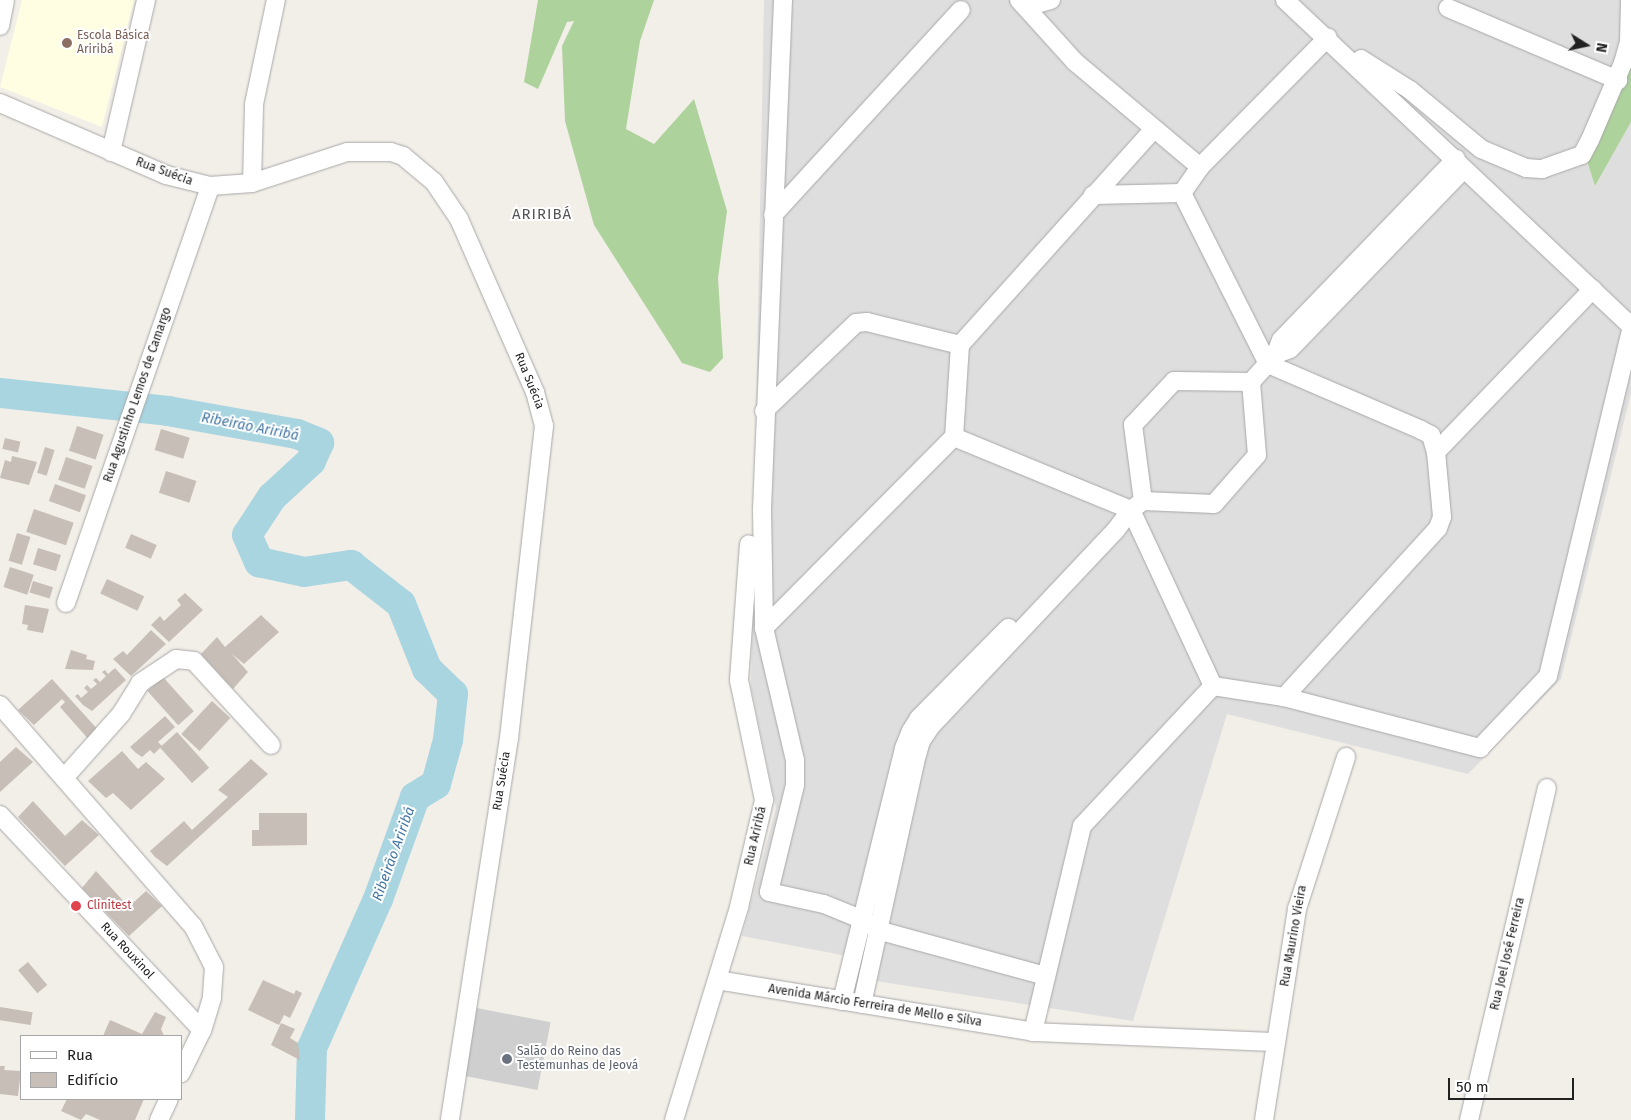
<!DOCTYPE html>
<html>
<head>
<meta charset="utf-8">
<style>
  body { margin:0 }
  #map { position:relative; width:1631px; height:1120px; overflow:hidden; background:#f2eee8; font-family:"Fira Sans",sans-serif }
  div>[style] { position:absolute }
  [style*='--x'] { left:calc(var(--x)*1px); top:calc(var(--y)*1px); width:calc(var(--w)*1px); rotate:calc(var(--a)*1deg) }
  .residential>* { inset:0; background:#dfdede }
  .education>* { inset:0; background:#fffee3 }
  .religious>* { inset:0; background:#cfcfcf; transform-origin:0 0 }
  .forest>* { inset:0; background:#add29c }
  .river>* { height:30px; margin:-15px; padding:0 15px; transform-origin:15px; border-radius:15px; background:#a8d5e0 }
  .building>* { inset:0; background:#c7beb7; transform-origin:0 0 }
  .roads { filter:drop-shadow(0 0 1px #a8a8a8) drop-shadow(0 0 1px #a8a8a8) }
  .minor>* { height:18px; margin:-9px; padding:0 9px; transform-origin:9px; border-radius:9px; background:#fff }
  .dots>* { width:14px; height:14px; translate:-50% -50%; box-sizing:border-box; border:2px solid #fff; border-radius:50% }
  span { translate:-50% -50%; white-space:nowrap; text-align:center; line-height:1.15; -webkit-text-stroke:4px #fff; paint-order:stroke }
  .education-label { font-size:12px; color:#785e54 }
  .left { translate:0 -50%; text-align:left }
  .street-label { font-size:12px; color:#212121 }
  .health-label { font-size:12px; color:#be3a42 }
  .worship-label { font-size:12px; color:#5b616d }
  .water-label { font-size:14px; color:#4477a4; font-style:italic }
  .quarter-label { font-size:15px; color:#545454; letter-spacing:1px }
  .legend { position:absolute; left:20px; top:1035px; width:162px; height:65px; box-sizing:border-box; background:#fff; border:1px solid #a6a6a6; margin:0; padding:6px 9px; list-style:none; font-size:15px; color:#212121 }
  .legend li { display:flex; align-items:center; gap:10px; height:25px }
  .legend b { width:25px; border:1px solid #a6a6a6 }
  .north { position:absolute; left:1561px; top:20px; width:50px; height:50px; -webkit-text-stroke:4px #fff; paint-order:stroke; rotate:100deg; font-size:14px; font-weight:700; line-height:20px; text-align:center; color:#212121 }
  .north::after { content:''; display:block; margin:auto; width:18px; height:22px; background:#212121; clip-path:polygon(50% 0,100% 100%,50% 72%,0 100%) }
  .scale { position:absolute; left:1448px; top:1078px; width:126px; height:22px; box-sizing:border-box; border:2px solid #212121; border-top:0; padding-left:6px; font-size:15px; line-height:18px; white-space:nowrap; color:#212121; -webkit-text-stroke:4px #fff; paint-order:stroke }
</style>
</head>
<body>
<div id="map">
  <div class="residential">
    <i style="clip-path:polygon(764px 0,1631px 0,1631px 61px,1587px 162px,1595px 186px,1631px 122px,1631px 393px,1561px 679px,1468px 774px,1227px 714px,1133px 1021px,876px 981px,879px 962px,742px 936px,776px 808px,751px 687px)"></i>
  </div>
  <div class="education">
    <i style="clip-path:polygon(22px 0,134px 0,102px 127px,0 87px)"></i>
  </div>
  <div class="religious">
    <i style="left:477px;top:1008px;width:75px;height:69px;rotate:11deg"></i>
  </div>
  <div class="forest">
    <i style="clip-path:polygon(538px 0,654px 0,640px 41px,626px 129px,654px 144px,694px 99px,727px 211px,718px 278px,723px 358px,710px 372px,682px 363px,594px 225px,565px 121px,562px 46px,574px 21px,567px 22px,538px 89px,524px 82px)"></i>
    <i style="clip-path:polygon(1631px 61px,1631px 122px,1595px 186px,1587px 161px)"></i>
  </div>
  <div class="river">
    <i style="--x:0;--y:393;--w:169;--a:6.1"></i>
    <i style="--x:168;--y:411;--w:131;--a:10.1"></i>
    <i style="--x:297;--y:434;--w:24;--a:22"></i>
    <i style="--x:319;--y:443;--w:20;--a:114"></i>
    <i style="--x:311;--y:461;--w:53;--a:137.3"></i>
    <i style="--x:272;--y:497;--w:45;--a:123.3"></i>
    <i style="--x:247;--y:535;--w:30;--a:66"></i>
    <i style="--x:259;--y:562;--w:46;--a:12.5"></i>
    <i style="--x:304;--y:572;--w:48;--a:-8.5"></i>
    <i style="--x:351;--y:565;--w:63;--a:38"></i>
    <i style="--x:401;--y:604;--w:70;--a:68.2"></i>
    <i style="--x:427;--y:669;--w:36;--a:44"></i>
    <i style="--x:453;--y:694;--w:46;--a:96.2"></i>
    <i style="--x:448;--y:740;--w:46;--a:105.3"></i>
    <i style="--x:436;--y:784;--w:25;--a:148"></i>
    <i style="--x:415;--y:797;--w:109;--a:109.9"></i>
    <i style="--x:378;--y:899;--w:163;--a:113.9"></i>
    <i style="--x:312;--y:1048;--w:72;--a:91.6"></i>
  </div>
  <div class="building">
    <i style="left:77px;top:426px;width:28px;height:26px;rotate:18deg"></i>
    <i style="left:161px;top:429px;width:30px;height:22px;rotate:17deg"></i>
    <i style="left:5px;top:438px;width:16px;height:11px;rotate:14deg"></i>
    <i style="left:45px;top:447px;width:10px;height:27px;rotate:17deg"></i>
    <i style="clip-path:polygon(12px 456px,37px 462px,29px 485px,0 478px,5px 460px,11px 462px)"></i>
    <i style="left:66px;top:457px;width:28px;height:24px;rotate:19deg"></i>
    <i style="left:166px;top:471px;width:32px;height:23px;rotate:18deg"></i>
    <i style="left:55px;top:484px;width:33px;height:18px;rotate:20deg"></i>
    <i style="left:34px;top:509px;width:42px;height:24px;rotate:19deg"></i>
    <i style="left:17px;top:533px;width:14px;height:29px;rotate:17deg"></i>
    <i style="left:131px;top:534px;width:28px;height:15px;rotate:23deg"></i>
    <i style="left:38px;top:548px;width:24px;height:17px;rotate:17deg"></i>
    <i style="left:10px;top:567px;width:25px;height:21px;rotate:18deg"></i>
    <i style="left:107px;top:579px;width:41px;height:16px;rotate:25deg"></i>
    <i style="left:33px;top:581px;width:21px;height:12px;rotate:17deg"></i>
    <i style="clip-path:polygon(185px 593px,203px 610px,169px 642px,151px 625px,160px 616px,164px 621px,181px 605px,177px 600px)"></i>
    <i style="clip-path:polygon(25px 605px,49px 609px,43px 633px,27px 630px,28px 625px,22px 624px)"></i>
    <i style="clip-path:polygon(261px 615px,279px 632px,244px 664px,232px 654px,248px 672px,233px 689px,201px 654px,217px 637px,225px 647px)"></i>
    <i style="clip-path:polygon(151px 630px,166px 644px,131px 676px,113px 659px,123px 651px,127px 655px)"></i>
    <i style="clip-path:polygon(71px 650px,87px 655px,86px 659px,95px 661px,93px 670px,65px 669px)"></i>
    <i style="clip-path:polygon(115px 668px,126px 680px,92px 711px,83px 705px,75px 696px,78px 694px,81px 698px,88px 692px,84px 688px,87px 685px,91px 689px,97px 684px,93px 680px,96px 678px,100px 682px,106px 676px,102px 672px,105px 670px,108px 674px)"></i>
    <i style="left:163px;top:677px;width:46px;height:21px;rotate:48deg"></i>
    <i style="clip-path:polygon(52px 679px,100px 732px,90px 741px,60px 707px,65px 702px,62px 699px,34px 725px,18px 710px)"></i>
    <i style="left:212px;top:701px;width:25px;height:45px;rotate:43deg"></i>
    <i style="clip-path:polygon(165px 716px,175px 727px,158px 742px,162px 746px,154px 754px,150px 750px,142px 757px,136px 753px,130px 747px)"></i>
    <i style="left:177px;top:732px;width:48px;height:23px;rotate:48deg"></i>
    <i style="clip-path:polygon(16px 747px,33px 762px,0 792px,0 762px)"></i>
    <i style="clip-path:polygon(122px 751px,138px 769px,146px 762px,165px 779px,131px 810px,113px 793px,106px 798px,88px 781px)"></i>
    <i style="clip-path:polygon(251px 759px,268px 774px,167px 866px,155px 857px,150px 851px,184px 821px,192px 830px,228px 797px,218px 790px)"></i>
    <i style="clip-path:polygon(33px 801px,65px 836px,82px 820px,99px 835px,65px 866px,18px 817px)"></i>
    <i style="clip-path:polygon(259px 813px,307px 813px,307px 845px,252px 846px,252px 830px,259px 830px)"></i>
    <i style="clip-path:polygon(96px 871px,127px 905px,123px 912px,146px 891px,162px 906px,129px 936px,82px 888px)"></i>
    <i style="left:28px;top:962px;width:30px;height:13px;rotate:50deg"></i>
    <i style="clip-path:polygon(263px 980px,294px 994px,296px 990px,302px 993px,290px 1018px,284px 1015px,279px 1025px,248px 1010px)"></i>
    <i style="left:0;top:1007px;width:33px;height:13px;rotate:9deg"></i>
    <i style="clip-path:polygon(155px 1012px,166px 1017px,161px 1029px,164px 1036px,103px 1036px,110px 1020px,142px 1034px)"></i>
    <i style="clip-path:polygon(281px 1023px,295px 1029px,290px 1038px,298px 1043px,300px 1060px,271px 1045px)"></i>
    <i style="clip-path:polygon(0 1066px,5px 1066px,4px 1070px,21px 1071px,18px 1096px,0 1094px)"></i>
    <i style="clip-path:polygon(67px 1099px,144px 1099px,135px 1120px,100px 1120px,86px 1114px,81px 1120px,61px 1111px)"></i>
  </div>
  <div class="roads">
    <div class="minor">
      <i style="--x:783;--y:0;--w:509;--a:92.36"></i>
      <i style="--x:762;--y:509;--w:119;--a:89"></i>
      <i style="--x:764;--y:628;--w:136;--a:76.8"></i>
      <i style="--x:795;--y:760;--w:25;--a:90"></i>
      <i style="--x:795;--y:785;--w:110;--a:103.7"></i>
      <i style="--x:769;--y:892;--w:56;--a:12.3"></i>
      <i style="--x:824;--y:904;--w:42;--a:22.3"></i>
      <i style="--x:863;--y:920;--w:21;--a:31"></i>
      <i style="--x:881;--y:931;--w:171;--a:15.3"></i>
      <i style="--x:1019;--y:0;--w:84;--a:47.9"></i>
      <i style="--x:1075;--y:62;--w:163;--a:40"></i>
      <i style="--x:1285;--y:0;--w:475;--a:43.3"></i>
      <i style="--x:1026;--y:7;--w:26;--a:-16"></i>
      <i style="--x:1448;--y:8;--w:185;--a:23"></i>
      <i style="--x:0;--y:26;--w:26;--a:-79"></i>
      <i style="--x:1361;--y:59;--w:58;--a:32.3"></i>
      <i style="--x:1410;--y:90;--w:92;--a:39.7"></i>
      <i style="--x:1481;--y:149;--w:49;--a:22.9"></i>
      <i style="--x:1526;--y:168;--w:16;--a:4"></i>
      <i style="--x:1542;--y:169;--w:42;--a:-19.3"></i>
      <i style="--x:1582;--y:155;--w:17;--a:-62"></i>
      <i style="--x:1590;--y:140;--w:84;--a:-66.8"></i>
      <i style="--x:1623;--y:63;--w:22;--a:-74"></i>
      <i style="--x:1629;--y:42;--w:42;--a:-88.6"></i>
      <i style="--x:0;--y:103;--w:181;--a:23.4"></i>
      <i style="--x:166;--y:175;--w:45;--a:14"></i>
      <i style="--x:210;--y:186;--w:42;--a:-4.1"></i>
      <i style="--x:252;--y:183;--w:100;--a:-18.1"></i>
      <i style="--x:347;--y:152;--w:44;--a:0"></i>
      <i style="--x:391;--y:152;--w:13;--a:18"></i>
      <i style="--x:403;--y:156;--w:40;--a:40"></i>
      <i style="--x:434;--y:182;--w:45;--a:56"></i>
      <i style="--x:459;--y:219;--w:189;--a:66.3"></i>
      <i style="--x:535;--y:392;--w:35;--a:75"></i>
      <i style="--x:544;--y:426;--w:314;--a:96.4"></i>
      <i style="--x:509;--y:738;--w:387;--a:98.8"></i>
      <i style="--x:111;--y:152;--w:156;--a:-77"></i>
      <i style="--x:252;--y:183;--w:79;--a:-88.5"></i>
      <i style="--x:254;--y:104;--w:106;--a:-78.1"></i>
      <i style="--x:1182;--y:193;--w:191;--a:63.3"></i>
      <i style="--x:1268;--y:364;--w:167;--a:23.3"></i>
      <i style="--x:1421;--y:430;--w:11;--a:27"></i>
      <i style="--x:1431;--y:435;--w:18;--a:74"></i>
      <i style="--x:1436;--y:452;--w:65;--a:84.7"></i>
      <i style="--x:1442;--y:517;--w:12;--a:110"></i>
      <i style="--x:1438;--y:528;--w:229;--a:132.3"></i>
      <i style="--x:1093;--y:195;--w:89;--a:-1.3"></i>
      <i style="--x:1182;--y:193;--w:32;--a:-55"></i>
      <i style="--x:1200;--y:167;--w:182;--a:-45.4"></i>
      <i style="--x:773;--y:215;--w:278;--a:-47.5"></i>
      <i style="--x:960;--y:345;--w:92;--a:93.7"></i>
      <i style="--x:954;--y:437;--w:191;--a:22.4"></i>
      <i style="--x:1131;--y:510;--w:194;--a:65"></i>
      <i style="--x:1275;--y:355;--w:16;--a:-22"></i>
      <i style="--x:1290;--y:349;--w:248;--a:-46"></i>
      <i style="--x:764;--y:411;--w:127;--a:-43.7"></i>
      <i style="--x:856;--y:323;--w:11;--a:-5"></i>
      <i style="--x:867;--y:322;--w:96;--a:13.9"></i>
      <i style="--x:960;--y:345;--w:290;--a:-48.1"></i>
      <i style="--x:1436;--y:452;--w:226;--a:-46.1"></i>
      <i style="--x:1143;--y:501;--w:77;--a:-97.5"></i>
      <i style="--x:1133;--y:425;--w:60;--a:-47"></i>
      <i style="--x:1174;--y:381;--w:77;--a:0.7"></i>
      <i style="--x:66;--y:603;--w:441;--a:-70.9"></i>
      <i style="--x:764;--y:628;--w:269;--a:-45.2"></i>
      <i style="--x:1213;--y:686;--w:72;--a:8.8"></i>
      <i style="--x:1284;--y:697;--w:203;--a:14.6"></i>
      <i style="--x:1480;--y:748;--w:99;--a:-46.6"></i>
      <i style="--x:1548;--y:676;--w:355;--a:-76.5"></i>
      <i style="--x:0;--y:705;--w:293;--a:48.9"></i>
      <i style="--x:193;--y:926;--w:46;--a:62.9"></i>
      <i style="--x:214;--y:967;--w:31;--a:94"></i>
      <i style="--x:212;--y:998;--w:34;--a:107"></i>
      <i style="--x:64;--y:778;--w:86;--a:-48.3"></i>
      <i style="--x:121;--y:714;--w:36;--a:-58"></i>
      <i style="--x:140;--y:683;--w:43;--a:-33.7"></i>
      <i style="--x:176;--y:659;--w:18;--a:6"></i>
      <i style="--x:194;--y:661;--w:114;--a:47.5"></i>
      <i style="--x:0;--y:815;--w:295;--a:46.8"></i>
      <i style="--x:202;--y:1030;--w:48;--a:116"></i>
      <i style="--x:717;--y:980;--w:320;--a:9.3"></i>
      <i style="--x:1033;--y:1032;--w:243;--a:2.4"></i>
      <i style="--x:842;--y:1001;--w:260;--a:-76.2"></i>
      <i style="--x:904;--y:748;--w:18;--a:-68"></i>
      <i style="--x:911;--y:731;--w:15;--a:-58"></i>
      <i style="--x:919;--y:718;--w:127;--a:-45.3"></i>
      <i style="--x:862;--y:1004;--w:248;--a:-77.6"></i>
      <i style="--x:915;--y:762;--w:22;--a:-74"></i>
      <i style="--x:921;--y:741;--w:18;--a:-56"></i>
      <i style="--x:931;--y:726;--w:268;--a:-46.7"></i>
      <i style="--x:1115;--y:531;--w:26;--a:-53"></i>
      <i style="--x:1131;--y:510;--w:15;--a:-37"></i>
      <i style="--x:1143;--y:501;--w:71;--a:2.4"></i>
      <i style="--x:1214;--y:504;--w:65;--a:-48.7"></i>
      <i style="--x:1257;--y:455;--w:73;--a:-94.7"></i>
      <i style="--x:1251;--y:382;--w:36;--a:-48"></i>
      <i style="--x:1275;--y:355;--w:16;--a:-68"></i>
      <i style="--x:1281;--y:340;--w:252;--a:-46"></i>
      <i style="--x:1033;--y:1032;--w:212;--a:-76.6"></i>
      <i style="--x:1082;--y:826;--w:192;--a:-46.9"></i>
      <i style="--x:159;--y:1120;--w:23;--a:-65"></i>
      <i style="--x:674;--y:1120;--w:223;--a:-73"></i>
      <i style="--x:739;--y:907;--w:110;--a:-76.8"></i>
      <i style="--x:764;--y:800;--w:123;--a:-101.8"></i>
      <i style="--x:739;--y:680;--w:136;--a:-85.8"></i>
      <i style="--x:1264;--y:1120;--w:214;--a:-81.1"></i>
      <i style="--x:1297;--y:909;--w:160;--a:-72.1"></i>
      <i style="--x:1469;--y:1120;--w:341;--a:-76.8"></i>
    </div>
  </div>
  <div class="dots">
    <i style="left:67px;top:43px;background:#8d6e63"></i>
    <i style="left:76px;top:906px;background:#e0444e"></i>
    <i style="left:507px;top:1059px;background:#6b7280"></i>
  </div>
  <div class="education-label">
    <span class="left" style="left:77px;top:43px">Escola Básica<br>Ariribá</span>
  </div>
  <div class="street-label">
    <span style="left:164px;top:172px;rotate:20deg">Rua Suécia</span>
    <span style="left:529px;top:381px;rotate:68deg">Rua Suécia</span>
    <span style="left:138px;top:395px;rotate:-71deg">Rua Agustinho Lemos de Camargo</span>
    <span style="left:502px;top:781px;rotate:-81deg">Rua Suécia</span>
    <span style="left:756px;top:836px;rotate:-77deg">Rua Ariribá</span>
    <span style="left:1294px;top:936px;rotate:-80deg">Rua Maurino Vieira</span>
    <span style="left:127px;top:951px;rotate:47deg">Rua Rouxinol</span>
    <span style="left:1508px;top:954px;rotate:-77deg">Rua Joel José Ferreira</span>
    <span style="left:875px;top:1006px;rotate:9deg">Avenida Márcio Ferreira de Mello e Silva</span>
  </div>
  <div class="health-label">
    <span class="left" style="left:87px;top:906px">Clinitest</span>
  </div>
  <div class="worship-label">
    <span class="left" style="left:517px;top:1059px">Salão do Reino das<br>Testemunhas de Jeová</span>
  </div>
  <div class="water-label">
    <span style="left:250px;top:427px;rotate:11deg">Ribeirão Ariribá</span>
    <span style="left:394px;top:854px;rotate:-70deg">Ribeirão Ariribá</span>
  </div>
  <div class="quarter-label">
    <span style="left:542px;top:215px">ARIRIBÁ</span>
  </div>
  <ul class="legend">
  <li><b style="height:6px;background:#fff"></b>Rua</li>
  <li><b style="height:14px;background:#c7beb7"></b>Edifício</li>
  </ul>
  <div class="north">N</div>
  <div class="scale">50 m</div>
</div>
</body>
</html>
